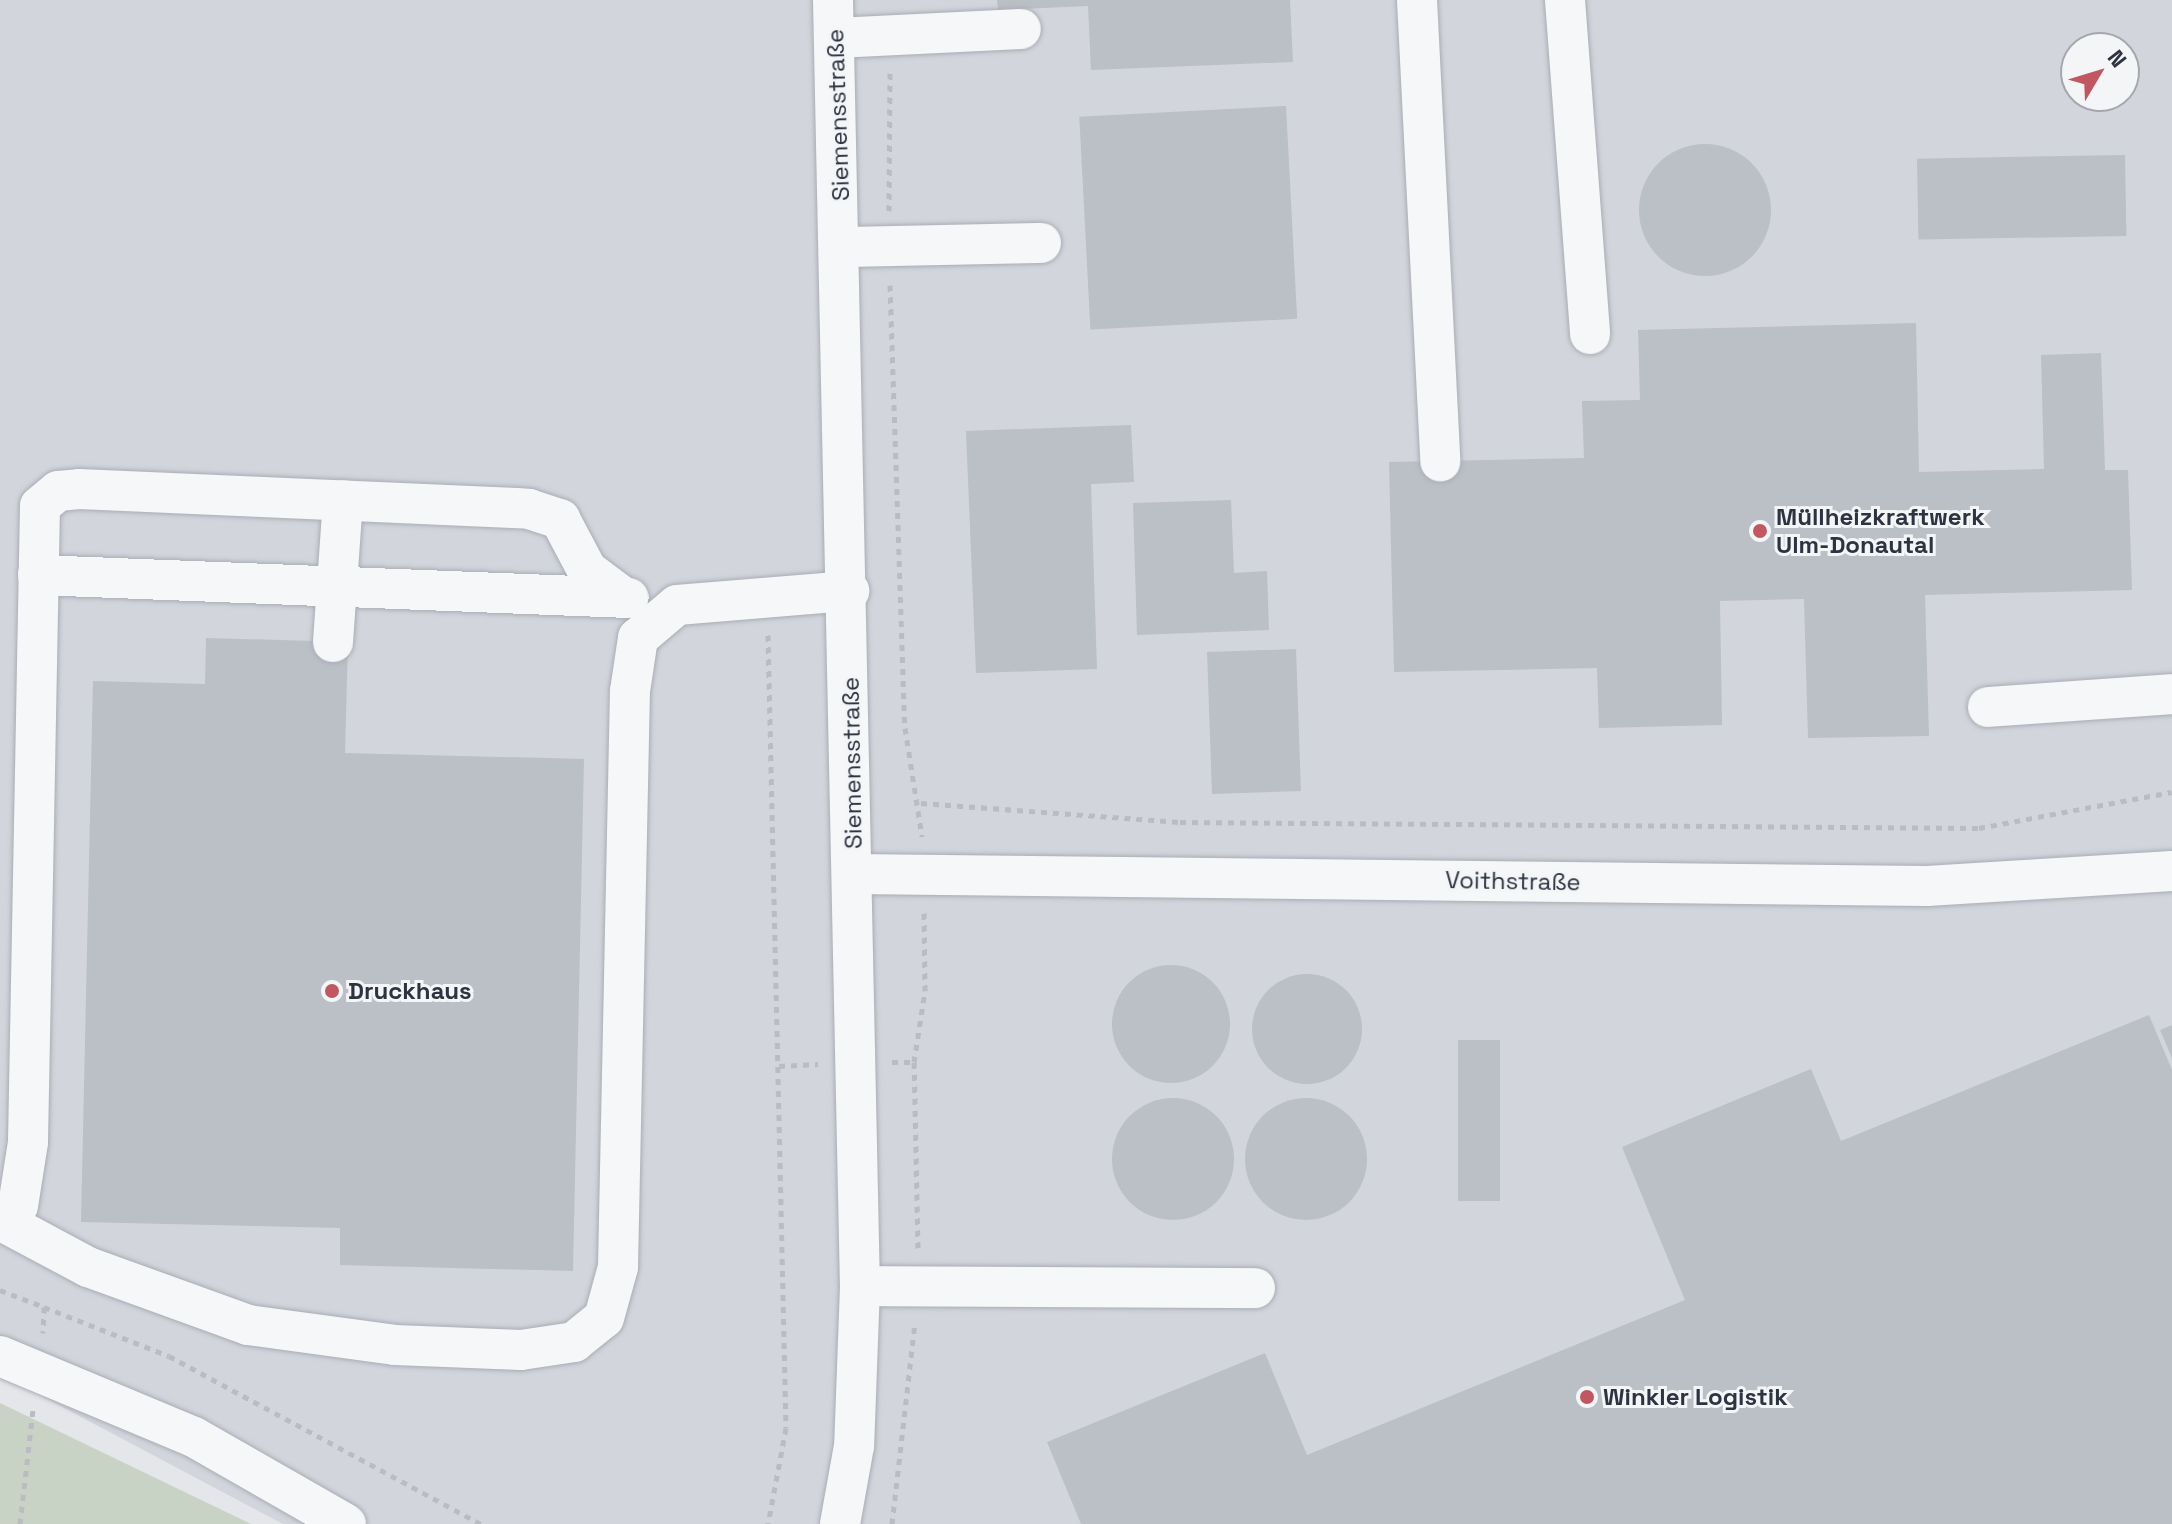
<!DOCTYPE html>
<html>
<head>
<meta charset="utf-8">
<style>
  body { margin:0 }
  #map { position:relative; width:2172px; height:1524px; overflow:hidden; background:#e4e6ea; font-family:"Space Grotesk",sans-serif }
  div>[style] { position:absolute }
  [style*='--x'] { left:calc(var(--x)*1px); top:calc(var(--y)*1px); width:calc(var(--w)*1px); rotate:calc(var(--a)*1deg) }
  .built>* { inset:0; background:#d2d5dc }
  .green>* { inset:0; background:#c8d3c6 }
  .building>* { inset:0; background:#bbbfc6; transform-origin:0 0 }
  .round { border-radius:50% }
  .path>* { height:5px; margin-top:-2.5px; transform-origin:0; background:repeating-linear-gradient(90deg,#babcc2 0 6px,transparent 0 12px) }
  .roads { filter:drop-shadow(0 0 2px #a9adb4) drop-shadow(0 0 2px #a9adb4) }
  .minor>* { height:40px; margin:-20px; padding:0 20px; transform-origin:20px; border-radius:20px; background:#f6f7f9 }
  .dots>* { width:22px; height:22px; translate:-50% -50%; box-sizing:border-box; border:4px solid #f3f5f7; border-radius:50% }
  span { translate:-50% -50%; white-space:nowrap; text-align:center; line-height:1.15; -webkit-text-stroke:6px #f3f5f7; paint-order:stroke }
  .street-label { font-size:24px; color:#2d3340 }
  .poi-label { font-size:24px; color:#2d3340; font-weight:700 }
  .left { translate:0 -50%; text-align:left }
  .north { position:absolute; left:2060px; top:32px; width:80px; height:80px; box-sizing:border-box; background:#f3f5f7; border:2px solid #a4a7ae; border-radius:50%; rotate:52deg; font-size:22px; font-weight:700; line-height:32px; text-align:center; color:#2d3340 }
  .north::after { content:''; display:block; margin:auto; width:28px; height:36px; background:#c05761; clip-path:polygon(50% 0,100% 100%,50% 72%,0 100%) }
</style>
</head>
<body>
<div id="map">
  <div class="built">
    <i style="clip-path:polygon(evenodd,0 0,2172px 0,2172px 1524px,283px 1524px,0 1374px,0 0,2076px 48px,2124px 48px,2124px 96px,2076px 96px,2076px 48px)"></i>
  </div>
  <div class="green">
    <i style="clip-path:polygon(0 1403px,251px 1524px,0 1524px)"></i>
  </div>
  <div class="building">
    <i style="clip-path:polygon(997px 0,1290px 0,1293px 62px,1091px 70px,1088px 6px,998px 10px)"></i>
    <i style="left:1286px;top:106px;width:213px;height:207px;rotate:87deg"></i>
    <i class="round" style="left:1639px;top:144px;width:132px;height:132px"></i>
    <i style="left:2125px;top:155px;width:81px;height:208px;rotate:89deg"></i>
    <i style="clip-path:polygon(1916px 323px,1919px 472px,2044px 469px,2041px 355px,2101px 353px,2105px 470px,2128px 470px,2132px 590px,1925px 595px,1929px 736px,1808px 738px,1804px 599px,1720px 601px,1722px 725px,1599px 728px,1597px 668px,1394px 672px,1389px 462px,1584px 458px,1582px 401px,1640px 400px,1638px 330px)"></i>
    <i style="clip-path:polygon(1131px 425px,1134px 482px,1091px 484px,1097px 669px,976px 673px,966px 431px)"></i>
    <i style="clip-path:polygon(1231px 500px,1234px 573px,1267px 571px,1269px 630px,1137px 635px,1133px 503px)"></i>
    <i style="clip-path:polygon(206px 638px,348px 642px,345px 753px,584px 759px,573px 1271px,340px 1265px,340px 1228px,81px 1222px,93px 681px,205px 684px)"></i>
    <i style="left:1296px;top:649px;width:142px;height:89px;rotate:88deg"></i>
    <i class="round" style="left:1112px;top:965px;width:118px;height:118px"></i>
    <i class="round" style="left:1252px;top:974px;width:110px;height:110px"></i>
    <i style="clip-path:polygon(2149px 1015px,2172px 1070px,2172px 1524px,1081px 1524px,1047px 1442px,1265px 1353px,1307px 1455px,1685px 1300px,1622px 1147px,1811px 1069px,1841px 1141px)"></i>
    <i style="clip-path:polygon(2172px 1025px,2172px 1058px,2160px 1030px)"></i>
    <i style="left:1458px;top:1040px;width:42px;height:161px"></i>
    <i class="round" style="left:1112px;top:1098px;width:122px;height:122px"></i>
    <i class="round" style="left:1245px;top:1098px;width:122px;height:122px"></i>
  </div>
  <div class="path">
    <i style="--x:889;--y:211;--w:138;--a:-89.6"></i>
    <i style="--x:890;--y:285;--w:443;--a:88.1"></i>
    <i style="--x:905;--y:728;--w:110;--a:81.1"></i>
    <i style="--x:768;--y:635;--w:793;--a:88.7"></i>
    <i style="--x:786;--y:1428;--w:98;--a:100.6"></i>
    <i style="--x:921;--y:803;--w:260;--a:4.2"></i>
    <i style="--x:1180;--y:822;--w:799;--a:0.43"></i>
    <i style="--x:1979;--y:828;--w:196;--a:-10.6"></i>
    <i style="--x:892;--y:1062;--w:22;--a:0"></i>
    <i style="--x:779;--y:1066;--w:39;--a:-3"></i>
    <i style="--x:918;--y:1248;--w:186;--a:-91.2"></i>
    <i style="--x:914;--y:1062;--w:72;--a:-81.2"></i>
    <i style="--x:925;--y:991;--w:80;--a:-90.7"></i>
    <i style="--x:0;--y:1290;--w:47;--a:21.1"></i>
    <i style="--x:44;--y:1307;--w:26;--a:92"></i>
    <i style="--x:44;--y:1307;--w:134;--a:21.4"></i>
    <i style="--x:169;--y:1356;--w:354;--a:28.3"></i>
    <i style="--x:20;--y:1524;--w:115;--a:-83.5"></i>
    <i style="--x:892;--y:1524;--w:203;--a:-83.5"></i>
  </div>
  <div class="roads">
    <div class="minor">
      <i style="--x:833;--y:0;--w:1286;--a:88.8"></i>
      <i style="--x:860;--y:1286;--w:160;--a:92.1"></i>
      <i style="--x:854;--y:1446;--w:79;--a:100.2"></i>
      <i style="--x:1417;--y:0;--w:462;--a:87.1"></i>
      <i style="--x:1565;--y:0;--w:335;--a:85.7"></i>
      <i style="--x:835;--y:38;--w:186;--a:-2.8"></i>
      <i style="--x:843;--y:247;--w:198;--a:-1.2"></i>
      <i style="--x:38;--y:575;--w:591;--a:2.23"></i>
      <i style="--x:333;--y:642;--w:142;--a:-86"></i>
      <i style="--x:1988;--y:707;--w:184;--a:-4"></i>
      <i style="--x:854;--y:874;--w:1073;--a:0.64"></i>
      <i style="--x:1927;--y:886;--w:245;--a:-3.5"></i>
      <i style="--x:18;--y:1206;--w:65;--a:-81.1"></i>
      <i style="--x:28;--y:1142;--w:636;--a:-88.92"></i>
      <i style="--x:40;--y:506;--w:23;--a:-40"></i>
      <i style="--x:58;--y:491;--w:21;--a:-5"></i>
      <i style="--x:79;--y:489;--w:450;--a:2.5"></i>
      <i style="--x:529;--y:509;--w:33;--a:18"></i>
      <i style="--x:560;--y:519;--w:58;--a:62.1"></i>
      <i style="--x:587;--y:570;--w:45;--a:36.9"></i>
      <i style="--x:0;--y:1220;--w:100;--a:28.1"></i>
      <i style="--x:88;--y:1267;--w:170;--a:19.9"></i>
      <i style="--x:248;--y:1325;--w:148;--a:7.7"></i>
      <i style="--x:395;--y:1345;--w:126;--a:2.3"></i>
      <i style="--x:521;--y:1350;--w:54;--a:-8.6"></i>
      <i style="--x:574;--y:1342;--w:38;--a:-39"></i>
      <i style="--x:604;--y:1318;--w:53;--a:-74.6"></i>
      <i style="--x:618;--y:1267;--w:576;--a:-88.81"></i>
      <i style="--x:630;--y:691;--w:54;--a:-81.4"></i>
      <i style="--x:638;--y:638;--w:51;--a:-40.2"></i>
      <i style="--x:677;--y:605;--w:173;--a:-4.7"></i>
      <i style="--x:860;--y:1286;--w:395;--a:0.3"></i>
      <i style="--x:0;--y:1356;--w:210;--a:22.7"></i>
      <i style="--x:194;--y:1437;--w:175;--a:29.8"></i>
    </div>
  </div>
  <div class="dots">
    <i style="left:1760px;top:531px;background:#c05761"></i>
    <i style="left:332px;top:991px;background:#c05761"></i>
    <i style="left:1587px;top:1397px;background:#c05761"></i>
  </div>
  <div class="street-label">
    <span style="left:838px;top:115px;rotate:-92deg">Siemensstraße</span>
    <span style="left:852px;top:763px;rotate:-91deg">Siemensstraße</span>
    <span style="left:1513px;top:881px;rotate:1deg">Voithstraße</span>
  </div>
  <div class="poi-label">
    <span class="left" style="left:1776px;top:531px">Müllheizkraftwerk<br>Ulm-Donautal</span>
    <span class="left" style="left:348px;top:991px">Druckhaus</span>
    <span class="left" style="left:1603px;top:1397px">Winkler Logistik</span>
  </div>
  <div class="north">N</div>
</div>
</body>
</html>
